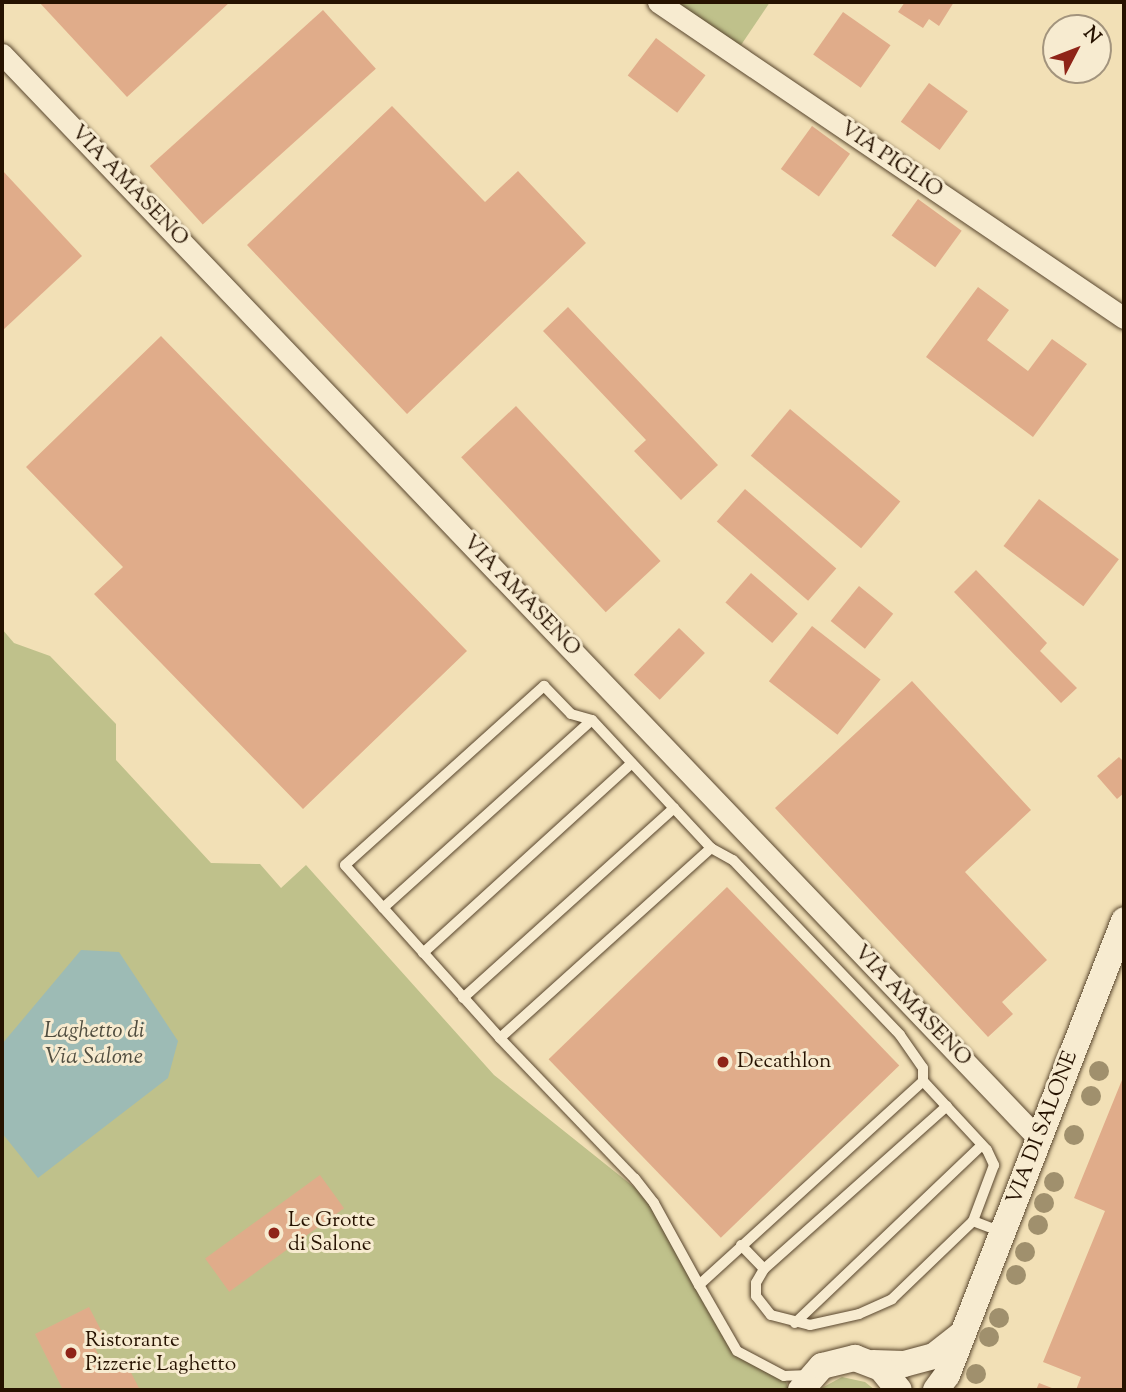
<!DOCTYPE html>
<html>
<head>
<meta charset="utf-8">
<style>
  body { margin:0 }
  #map { position:relative; width:1126px; height:1392px; overflow:hidden; background:#f2e0b6; font-family:"Sorts Mill Goudy",serif }
  div>[style] { position:absolute }
  [style*='--x'] { left:calc(var(--x)*1px); top:calc(var(--y)*1px); width:calc(var(--w)*1px); rotate:calc(var(--a)*1deg) }
  .green>* { inset:0; background:#bfc18b }
  .water>* { inset:0; background:#9dbbb5 }
  .building>* { inset:0; background:#e0ac8a; transform-origin:0 0 }
  .roads { filter:drop-shadow(0 0 2px #59462e) drop-shadow(0 0 2px #59462e) }
  .service>* { height:10px; margin:-5px; padding:0 5px; transform-origin:5px; border-radius:5px; background:#f7ebd0 }
  .minor>* { height:21px; margin:-10.5px; padding:0 10.5px; transform-origin:10.5px; border-radius:10.5px; background:#f7ebd0 }
  .tertiary>* { height:26px; margin:-13px; padding:0 13px; transform-origin:13px; border-radius:13px; background:#f7ebd0 }
  .trees>* { width:20px; height:20px; margin:-10px; border-radius:50%; background:#a0906d }
  .dots>* { width:19px; height:19px; translate:-50% -50%; box-sizing:border-box; border:4px solid #f7ebd0; border-radius:50% }
  span { translate:-50% -50%; white-space:nowrap; text-align:center; line-height:1.15; -webkit-text-stroke:6px #f7ebd0; paint-order:stroke }
  .street-label { font-size:21px; color:#261200 }
  .poi-label { font-size:21px; color:#261200 }
  .left { translate:0 -50%; text-align:left }
  .water-label { font-size:23px; color:#504d3f; font-style:italic }
  .frame { position:absolute; inset:0; border:4px solid #261200; pointer-events:none }
  .north { position:absolute; left:1042px; top:14px; width:70px; height:70px; box-sizing:border-box; background:#f7ebd0; border:2px solid #a3947d; border-radius:50%; rotate:48deg; font-size:19px; font-weight:700; line-height:28px; text-align:center; color:#261200 }
  .north::after { content:''; display:block; margin:auto; width:24px; height:32px; background:#8f2418; clip-path:polygon(50% 0,100% 100%,50% 72%,0 100%) }
</style>
</head>
<body>
<div id="map">
  <div class="green">
    <i style="clip-path:polygon(658px 2px,770px 2px,735px 54px)"></i>
    <i style="clip-path:polygon(2px 629px,14px 643px,50px 656px,116px 724px,116px 760px,211px 863px,260px 864px,281px 888px,306px 865px,494px 1075px,654px 1203px,737px 1351px,784px 1376px,789px 1390px,2px 1390px)"></i>
    <i style="clip-path:polygon(842px 1377px,865px 1382px,875px 1390px,818px 1390px)"></i>
  </div>
  <div class="water">
    <i style="clip-path:polygon(81px 950px,119px 952px,178px 1041px,168px 1078px,38px 1178px,2px 1133px,2px 1044px)"></i>
  </div>
  <div class="building">
    <i style="clip-path:polygon(39px 2px,230px 2px,127px 97px)"></i>
    <i style="clip-path:polygon(905px 2px,954px 2px,939px 26px,929px 19px,923px 28px,898px 12px)"></i>
    <i style="left:323px;top:10px;width:79px;height:233px;rotate:48deg"></i>
    <i style="left:843px;top:12px;width:58px;height:52px;rotate:35deg"></i>
    <i style="left:656px;top:38px;width:62px;height:47px;rotate:37deg"></i>
    <i style="left:929px;top:83px;width:48px;height:48px;rotate:36deg"></i>
    <i style="clip-path:polygon(392px 106px,485px 202px,518px 171px,586px 243px,407px 414px,247px 245px)"></i>
    <i style="left:812px;top:126px;width:47px;height:53px;rotate:36deg"></i>
    <i style="clip-path:polygon(2px 170px,82px 256px,2px 331px)"></i>
    <i style="left:918px;top:199px;width:54px;height:45px;rotate:36deg"></i>
    <i style="clip-path:polygon(978px 287px,1009px 310px,987px 340px,1028px 371px,1052px 339px,1087px 364px,1033px 437px,926px 357px)"></i>
    <i style="clip-path:polygon(568px 307px,718px 465px,681px 500px,634px 451px,646px 440px,543px 331px)"></i>
    <i style="clip-path:polygon(161px 336px,467px 651px,303px 809px,94px 594px,123px 567px,26px 467px)"></i>
    <i style="left:516px;top:406px;width:212px;height:75px;rotate:47deg"></i>
    <i style="left:790px;top:409px;width:144px;height:61px;rotate:40deg"></i>
    <i style="left:745px;top:489px;width:121px;height:43px;rotate:41deg"></i>
    <i style="left:1039px;top:499px;width:100px;height:59px;rotate:37deg"></i>
    <i style="clip-path:polygon(976px 570px,1047px 643px,1040px 651px,1077px 688px,1061px 703px,954px 592px)"></i>
    <i style="left:751px;top:573px;width:62px;height:39px;rotate:41deg"></i>
    <i style="left:859px;top:586px;width:44px;height:45px;rotate:39deg"></i>
    <i style="left:812px;top:626px;width:87px;height:70px;rotate:38deg"></i>
    <i style="left:679px;top:628px;width:36px;height:65px;rotate:44deg"></i>
    <i style="clip-path:polygon(912px 681px,1031px 810px,965px 872px,1047px 960px,1002px 1002px,1013px 1014px,988px 1037px,775px 808px)"></i>
    <i style="clip-path:polygon(1119px 757px,1124px 762px,1124px 793px,1117px 799px,1097px 776px)"></i>
    <i style="left:727px;top:887px;width:248px;height:248px;rotate:46deg"></i>
    <i style="clip-path:polygon(1124px 1075px,1124px 1390px,1076px 1390px,1081px 1377px,1043px 1362px,1105px 1211px,1074px 1198px)"></i>
    <i style="left:320px;top:1175px;width:41px;height:142px;rotate:54deg"></i>
    <i style="clip-path:polygon(89px 1307px,106px 1340px,94px 1346px,106px 1370px,125px 1361px,140px 1390px,63px 1390px,35px 1334px)"></i>
    <i style="clip-path:polygon(1039px 1383px,1057px 1390px,1036px 1390px)"></i>
  </div>
  <div class="roads">
    <div class="service">
      <i style="--x:383;--y:908;--w:281;--a:-42"></i>
      <i style="--x:423;--y:953;--w:282;--a:-42.3"></i>
      <i style="--x:463;--y:998;--w:284;--a:-42"></i>
      <i style="--x:500;--y:1038;--w:284;--a:-42"></i>
      <i style="--x:741;--y:1245;--w:33;--a:46"></i>
      <i style="--x:764;--y:1269;--w:16;--a:120"></i>
      <i style="--x:756;--y:1283;--w:13;--a:90"></i>
      <i style="--x:756;--y:1296;--w:24;--a:52"></i>
      <i style="--x:771;--y:1315;--w:40;--a:14.4"></i>
      <i style="--x:810;--y:1325;--w:50;--a:-12.7"></i>
      <i style="--x:859;--y:1314;--w:36;--a:-24"></i>
      <i style="--x:892;--y:1299;--w:112;--a:-43.9"></i>
      <i style="--x:764;--y:1269;--w:245;--a:-41.7"></i>
      <i style="--x:699;--y:1285;--w:94;--a:-118.8"></i>
      <i style="--x:654;--y:1203;--w:31;--a:-128"></i>
      <i style="--x:635;--y:1179;--w:195;--a:-133.8"></i>
      <i style="--x:500;--y:1038;--w:232;--a:-131.9"></i>
      <i style="--x:345;--y:865;--w:268;--a:-42"></i>
      <i style="--x:544;--y:686;--w:39;--a:46"></i>
      <i style="--x:571;--y:714;--w:22;--a:16"></i>
      <i style="--x:592;--y:720;--w:175;--a:47.1"></i>
      <i style="--x:711;--y:848;--w:25;--a:29"></i>
      <i style="--x:733;--y:860;--w:242;--a:46.3"></i>
      <i style="--x:900;--y:1035;--w:40;--a:55.1"></i>
      <i style="--x:923;--y:1068;--w:13;--a:90"></i>
      <i style="--x:795;--y:1323;--w:258;--a:-43.6"></i>
      <i style="--x:809;--y:1375;--w:25;--a:178"></i>
      <i style="--x:784;--y:1376;--w:53;--a:-152"></i>
      <i style="--x:737;--y:1351;--w:76;--a:-119.9"></i>
      <i style="--x:699;--y:1285;--w:303;--a:-42.3"></i>
      <i style="--x:923;--y:1081;--w:94;--a:47.2"></i>
      <i style="--x:987;--y:1150;--w:17;--a:65"></i>
      <i style="--x:994;--y:1165;--w:60;--a:110.6"></i>
      <i style="--x:973;--y:1221;--w:31;--a:21"></i>
    </div>
    <div class="minor">
      <i style="--x:658;--y:2;--w:563;--a:34.14"></i>
      <i style="--x:2;--y:54;--w:1501;--a:46.3"></i>
    </div>
    <div class="tertiary">
      <i style="--x:873;--y:1363;--w:31;--a:2"></i>
      <i style="--x:904;--y:1364;--w:31;--a:-15"></i>
      <i style="--x:934;--y:1356;--w:34;--a:-38"></i>
      <i style="--x:801;--y:1390;--w:32;--a:-49"></i>
      <i style="--x:822;--y:1366;--w:34;--a:-14"></i>
      <i style="--x:855;--y:1358;--w:28;--a:21"></i>
      <i style="--x:881;--y:1368;--w:28;--a:51"></i>
      <i style="--x:936;--y:1390;--w:19;--a:-54"></i>
      <i style="--x:947;--y:1375;--w:488;--a:-68.7"></i>
    </div>
  </div>
  <div class="trees">
    <i style="left:1099px;top:1071px"></i>
    <i style="left:1091px;top:1096px"></i>
    <i style="left:1074px;top:1135px"></i>
    <i style="left:1054px;top:1182px"></i>
    <i style="left:1044px;top:1203px"></i>
    <i style="left:1038px;top:1225px"></i>
    <i style="left:1025px;top:1252px"></i>
    <i style="left:1016px;top:1275px"></i>
    <i style="left:999px;top:1318px"></i>
    <i style="left:989px;top:1337px"></i>
    <i style="left:976px;top:1374px"></i>
  </div>
  <div class="dots">
    <i style="left:723px;top:1062px;background:#8f2418"></i>
    <i style="left:274px;top:1233px;background:#8f2418"></i>
    <i style="left:71px;top:1353px;background:#8f2418"></i>
  </div>
  <div class="street-label">
    <span style="left:891px;top:160px;rotate:34deg">VIA PIGLIO</span>
    <span style="left:129px;top:186px;rotate:46deg">VIA AMASENO</span>
    <span style="left:521px;top:596px;rotate:46deg">VIA AMASENO</span>
    <span style="left:912px;top:1006px;rotate:46deg">VIA AMASENO</span>
    <span style="left:1043px;top:1128px;rotate:-69deg">VIA DI SALONE</span>
  </div>
  <div class="poi-label">
    <span class="left" style="left:737px;top:1062px">Decathlon</span>
    <span class="left" style="left:288px;top:1233px">Le Grotte<br>di Salone</span>
    <span class="left" style="left:85px;top:1353px">Ristorante<br>Pizzerie Laghetto</span>
  </div>
  <div class="water-label">
    <span style="left:94px;top:1045px">Laghetto di<br>Via Salone</span>
  </div>
  <div class="frame"></div>
  <div class="north">N</div>
</div>
</body>
</html>
